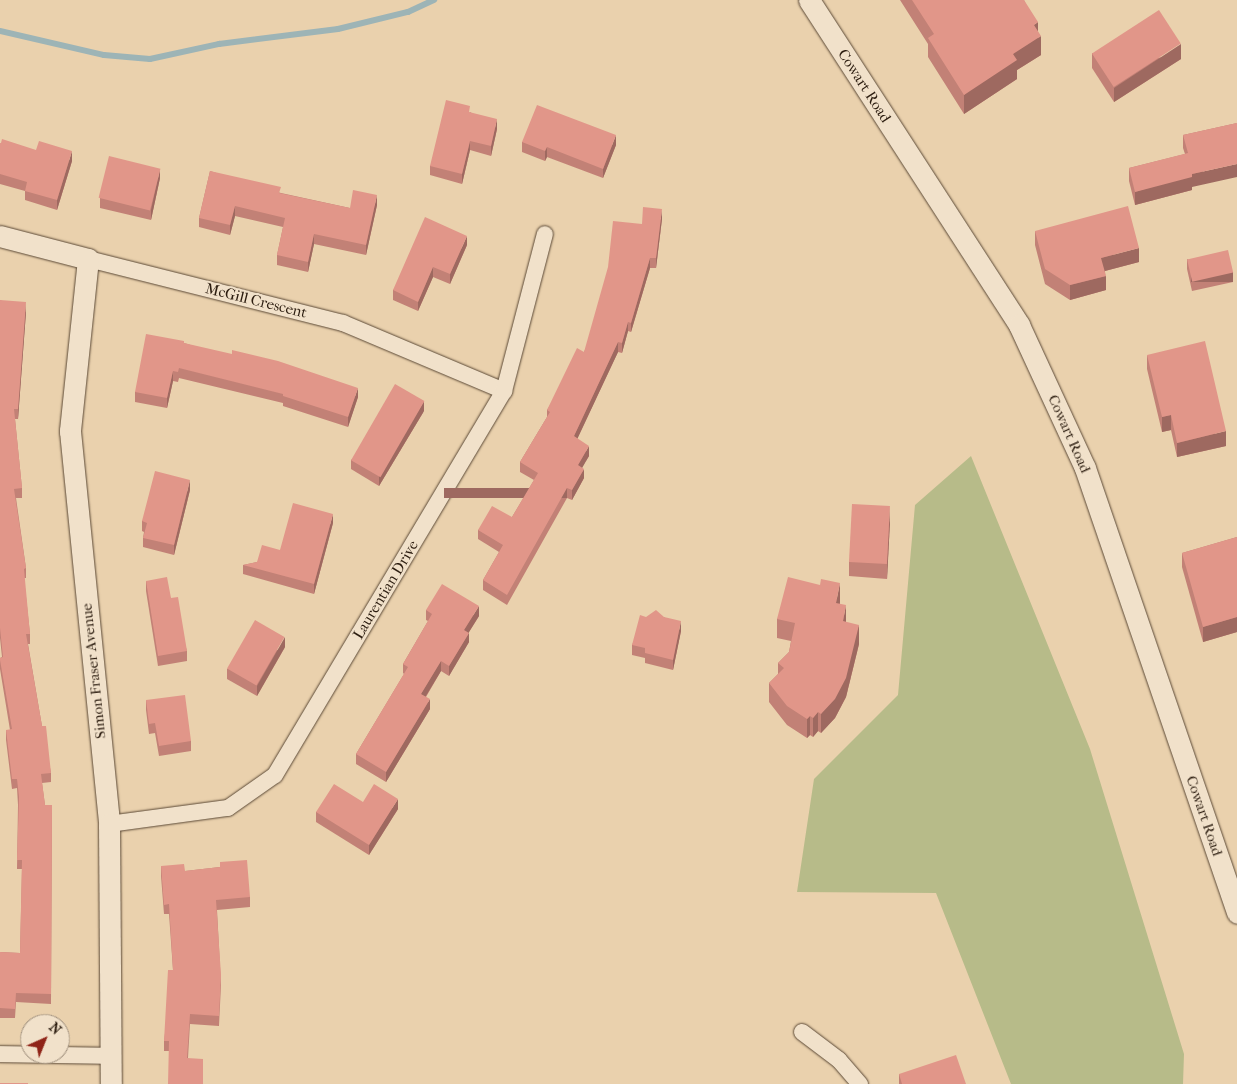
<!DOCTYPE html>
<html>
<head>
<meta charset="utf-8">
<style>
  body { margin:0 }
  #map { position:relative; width:1237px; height:1084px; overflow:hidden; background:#ead1ad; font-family:"IM FELL French Canon",serif }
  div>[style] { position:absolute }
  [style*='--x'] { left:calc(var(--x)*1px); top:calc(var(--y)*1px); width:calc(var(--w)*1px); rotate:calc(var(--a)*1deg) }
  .green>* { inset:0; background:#b7bb89 }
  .stream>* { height:6px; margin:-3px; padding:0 3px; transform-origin:3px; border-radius:3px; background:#9db4b6 }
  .roads { filter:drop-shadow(0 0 1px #5b4936) drop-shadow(0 0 1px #5b4936) }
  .minor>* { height:16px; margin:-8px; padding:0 8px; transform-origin:8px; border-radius:8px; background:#f1e1ca }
  .tertiary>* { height:21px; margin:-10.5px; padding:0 10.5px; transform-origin:10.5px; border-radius:10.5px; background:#f1e1ca }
  .wall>* { inset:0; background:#c28176 }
  .shaded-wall>* { inset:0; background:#9e6960; transform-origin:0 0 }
  .building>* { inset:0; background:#e19689; transform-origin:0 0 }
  span { translate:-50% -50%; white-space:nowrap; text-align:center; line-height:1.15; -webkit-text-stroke:4px #f1e1ca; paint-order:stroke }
  .street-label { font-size:15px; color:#2b1c0f }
  .north { position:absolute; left:20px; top:1014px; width:50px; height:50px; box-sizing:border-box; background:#f1e1ca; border:1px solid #a2927f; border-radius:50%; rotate:44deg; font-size:14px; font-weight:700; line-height:20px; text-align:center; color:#2b1c0f }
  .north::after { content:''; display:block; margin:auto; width:18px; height:22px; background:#8f2418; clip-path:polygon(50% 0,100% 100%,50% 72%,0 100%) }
</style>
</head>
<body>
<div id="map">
  <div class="green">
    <i style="clip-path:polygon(971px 456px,1090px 749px,1184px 1054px,1183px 1084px,1011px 1084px,936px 893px,797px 892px,814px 779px,898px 695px,915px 505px)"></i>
  </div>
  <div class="stream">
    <i style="--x:0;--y:31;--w:107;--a:13"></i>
    <i style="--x:104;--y:55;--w:46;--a:5"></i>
    <i style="--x:150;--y:59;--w:71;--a:-12.3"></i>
    <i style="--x:219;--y:44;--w:120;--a:-7.2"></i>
    <i style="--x:338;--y:29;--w:72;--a:-13.7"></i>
    <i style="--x:408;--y:12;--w:29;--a:-25"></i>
  </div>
  <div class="roads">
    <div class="minor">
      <i style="--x:88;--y:259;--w:263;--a:14.1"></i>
      <i style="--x:343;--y:323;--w:175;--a:22.9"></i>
      <i style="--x:109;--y:824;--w:120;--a:-7.7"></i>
      <i style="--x:228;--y:808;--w:57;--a:-35.1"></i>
      <i style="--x:275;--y:775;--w:447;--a:-59.2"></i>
      <i style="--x:504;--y:391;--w:162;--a:-75.4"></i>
      <i style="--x:802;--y:1032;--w:46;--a:37.1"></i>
      <i style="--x:839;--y:1060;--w:32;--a:49"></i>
      <i style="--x:0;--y:1054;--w:112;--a:1"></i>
    </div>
    <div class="tertiary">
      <i style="--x:809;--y:0;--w:387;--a:57.1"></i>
      <i style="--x:1019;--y:325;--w:157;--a:65.2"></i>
      <i style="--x:1085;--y:468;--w:470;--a:71.1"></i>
      <i style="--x:0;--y:236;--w:91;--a:14.6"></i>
      <i style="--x:88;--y:259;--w:173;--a:96"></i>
      <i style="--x:70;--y:431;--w:395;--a:84.3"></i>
      <i style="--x:109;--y:824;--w:260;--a:89.6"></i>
    </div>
  </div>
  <div class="wall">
    <i style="clip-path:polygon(900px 0,1024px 0,1038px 32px,1041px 55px,1017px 70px,1017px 79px,964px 114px,928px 57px,928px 44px)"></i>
    <i style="clip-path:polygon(1092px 53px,1181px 59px,1114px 102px,1092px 68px)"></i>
    <i style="clip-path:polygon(470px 112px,497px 129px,491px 156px,470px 150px,462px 184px,430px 175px,430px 166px)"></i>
    <i style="clip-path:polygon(1237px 123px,1192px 187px,1192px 190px,1135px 205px,1129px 181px,1129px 168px,1185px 154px,1183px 148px,1183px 135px)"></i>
    <i style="clip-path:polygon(522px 142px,616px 145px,603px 178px,547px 157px,545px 161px,522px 152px)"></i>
    <i style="clip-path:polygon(0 143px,72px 161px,57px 210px,25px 200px,25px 191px,0 184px)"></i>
    <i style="clip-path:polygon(210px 171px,281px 193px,350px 208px,377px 205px,366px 255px,314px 244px,308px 272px,277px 265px,277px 255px,283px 227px,235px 216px,230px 235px,199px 227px,199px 218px)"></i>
    <i style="clip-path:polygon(160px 178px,151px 220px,100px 208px,100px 198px)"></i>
    <i style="clip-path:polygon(662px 219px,656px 268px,650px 268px,631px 332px,628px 331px,622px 353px,618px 352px,577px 439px,589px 456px,582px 467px,584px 478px,572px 500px,567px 498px,507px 605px,483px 590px,483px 580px,499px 552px,478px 539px,478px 530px,512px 517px,534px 480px,520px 472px,520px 462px,547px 417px,547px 410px,584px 352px,642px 224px)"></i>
    <i style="clip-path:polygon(1035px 231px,1139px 262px,1105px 271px,1106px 290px,1070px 300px,1045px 284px,1035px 245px)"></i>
    <i style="clip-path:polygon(467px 245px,450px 284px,433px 277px,418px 311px,393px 300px,393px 290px)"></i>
    <i style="clip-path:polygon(1187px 259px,1233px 282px,1192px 291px,1187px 269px)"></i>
    <i style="clip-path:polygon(0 300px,26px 312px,18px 419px,15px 419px,22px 488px,22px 498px,16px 498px,26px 568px,26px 578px,24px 578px,30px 634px,30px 644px,28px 644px,42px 726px,51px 773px,51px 782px,42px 783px,45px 805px,52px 805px,51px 1004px,16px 1002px,15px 1018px,0 1018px,0 952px,20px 953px,22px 869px,17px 869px,18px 805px,17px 788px,12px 789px,6px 740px,6px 730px,10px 730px,0 669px,0 658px,2px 657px,0 638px)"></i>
    <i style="clip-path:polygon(184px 343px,358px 397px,348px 427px,283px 406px,283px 403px,179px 378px,178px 382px,173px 381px,167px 408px,135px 402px,135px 392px)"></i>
    <i style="clip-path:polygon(1147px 355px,1226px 446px,1177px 457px,1171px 430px,1162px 432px,1147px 369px)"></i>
    <i style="clip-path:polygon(424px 411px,379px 486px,351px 469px,351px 460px)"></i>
    <i style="clip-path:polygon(190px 490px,174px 555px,143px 547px,143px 538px,144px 532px,142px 531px,142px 521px)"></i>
    <i style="clip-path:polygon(890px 521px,887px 579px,849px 576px,849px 562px)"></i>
    <i style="clip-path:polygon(333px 523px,314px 594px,243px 574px,243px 565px,257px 562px)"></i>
    <i style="clip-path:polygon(1237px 537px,1237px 632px,1203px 642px,1182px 567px,1182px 553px)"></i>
    <i style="clip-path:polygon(146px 581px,171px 598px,187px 651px,187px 661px,158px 666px,146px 591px)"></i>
    <i style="clip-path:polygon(820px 585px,840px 602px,840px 604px,846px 622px,859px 644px,846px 697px,835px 718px,821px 733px,818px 731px,813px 737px,810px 735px,807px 738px,787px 725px,769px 702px,769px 683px,778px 674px,778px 663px,789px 652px,791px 641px,777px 638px,777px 619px)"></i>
    <i style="clip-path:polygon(426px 610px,479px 616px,469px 632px,469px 642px,449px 676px,441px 671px,426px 697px,430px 709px,386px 782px,356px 764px,356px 754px,404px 674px,403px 673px,403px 664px,428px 621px,426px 620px)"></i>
    <i style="clip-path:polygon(646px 617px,664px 617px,681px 631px,673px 670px,645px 663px,645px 658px,632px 655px,632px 645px)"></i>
    <i style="clip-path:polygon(285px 647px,257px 696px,227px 679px,227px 669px)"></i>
    <i style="clip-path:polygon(146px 700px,191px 741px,191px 751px,159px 756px,155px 733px,149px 734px,146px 710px)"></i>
    <i style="clip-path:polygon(363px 802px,398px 809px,369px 855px,316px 822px,316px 812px)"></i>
    <i style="clip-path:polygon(220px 862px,250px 897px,250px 907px,217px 910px,221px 985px,219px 1026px,190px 1024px,188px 1058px,203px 1084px,169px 1051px,164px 1051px,164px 1041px,173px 970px,169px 914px,164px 914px,161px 876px,161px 866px,185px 871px,220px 867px)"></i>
    <i style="clip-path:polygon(899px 1074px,966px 1084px,899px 1084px)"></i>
  </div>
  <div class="shaded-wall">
    <i style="clip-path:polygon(1038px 22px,1038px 38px,1041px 36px,1041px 55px,1017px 70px,1017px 79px,964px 114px,964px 95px,1013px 54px,1034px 25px)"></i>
    <i style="clip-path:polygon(1181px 44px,1181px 59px,1114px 102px,1114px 88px)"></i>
    <i style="clip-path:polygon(497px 119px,497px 129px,491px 156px,491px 146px)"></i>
    <i style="clip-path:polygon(616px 135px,616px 145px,603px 178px,603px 169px)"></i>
    <i style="clip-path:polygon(470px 141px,470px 150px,462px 184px,462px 174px)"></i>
    <i style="clip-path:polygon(547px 147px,547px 157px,545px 161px,545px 151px)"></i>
    <i style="clip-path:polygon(72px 151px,72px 161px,57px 210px,57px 200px)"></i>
    <i style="clip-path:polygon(1237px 164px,1237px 177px,1192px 187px,1192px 190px,1135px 205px,1135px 192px,1192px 174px)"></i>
    <i style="clip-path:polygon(160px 169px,160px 178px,151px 220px,151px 210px)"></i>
    <i style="clip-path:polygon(377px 195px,377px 205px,366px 255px,366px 245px)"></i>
    <i style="clip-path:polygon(235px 206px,235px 216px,230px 235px,230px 225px)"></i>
    <i style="clip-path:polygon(662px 209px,662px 219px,656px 268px,656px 258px)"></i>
    <i style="clip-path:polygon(314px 234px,314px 244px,308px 272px,308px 262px)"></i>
    <i style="clip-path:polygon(467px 236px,467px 245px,450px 284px,450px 274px)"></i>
    <i style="clip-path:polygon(1139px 248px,1139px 262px,1101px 272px,1101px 258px)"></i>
    <i style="clip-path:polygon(650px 258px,650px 268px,631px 332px,631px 323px)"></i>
    <i style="clip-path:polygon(433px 267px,433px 277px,418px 311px,418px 302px)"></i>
    <i style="left:1233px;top:272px;width:10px;height:42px;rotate:90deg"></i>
    <i style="clip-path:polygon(1106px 276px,1106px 290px,1070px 300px,1070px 285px)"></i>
    <i style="clip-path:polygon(26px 302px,26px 312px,18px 419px,18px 409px)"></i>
    <i style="clip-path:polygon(628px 322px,628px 331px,622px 353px,622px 343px)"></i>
    <i style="clip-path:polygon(618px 342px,618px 352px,574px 446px,574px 436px)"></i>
    <i style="clip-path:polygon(173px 371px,173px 381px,167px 408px,167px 398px)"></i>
    <i style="clip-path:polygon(358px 388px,358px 397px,348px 427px,348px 417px)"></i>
    <i style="clip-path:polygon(424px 401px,424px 411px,379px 486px,379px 476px)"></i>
    <i style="clip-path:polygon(1171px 415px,1171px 430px,1162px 432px,1162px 417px)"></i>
    <i style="clip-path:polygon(1226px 431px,1226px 446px,1177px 457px,1177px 443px)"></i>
    <i style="clip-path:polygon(589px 446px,589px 456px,578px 475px,578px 465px)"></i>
    <i style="clip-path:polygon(584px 469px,584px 478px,572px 500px,572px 490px)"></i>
    <i style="clip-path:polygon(190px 480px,190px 490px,174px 555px,174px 545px)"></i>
    <i style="left:567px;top:488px;width:10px;height:123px;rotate:90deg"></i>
    <i style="clip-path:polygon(890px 506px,890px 521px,887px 579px,887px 564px)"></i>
    <i style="clip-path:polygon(333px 514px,333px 523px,314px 594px,314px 584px)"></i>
    <i style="clip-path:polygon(840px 583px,840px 602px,836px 621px,836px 603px)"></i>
    <i style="clip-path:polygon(846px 605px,846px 624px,843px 621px)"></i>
    <i style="clip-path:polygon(479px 606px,479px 616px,464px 640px,464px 630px)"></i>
    <i style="clip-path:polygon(1237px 617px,1237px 632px,1203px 642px,1203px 627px)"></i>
    <i style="clip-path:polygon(681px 621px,681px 631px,673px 670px,673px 660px)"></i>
    <i style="clip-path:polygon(859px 625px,859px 644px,846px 697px,835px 718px,821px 733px,821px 714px)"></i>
    <i style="clip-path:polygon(469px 633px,469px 642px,449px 676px,449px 666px)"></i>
    <i style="clip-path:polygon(285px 637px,285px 647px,257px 696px,257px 686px)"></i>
    <i style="clip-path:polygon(441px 661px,441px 671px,421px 704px,421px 694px)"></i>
    <i style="clip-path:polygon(430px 699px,430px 709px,386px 782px,386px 772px)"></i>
    <i style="clip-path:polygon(818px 712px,818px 731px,813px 737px,813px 718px)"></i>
    <i style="clip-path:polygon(810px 716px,810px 735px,807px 738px,807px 719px)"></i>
    <i style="clip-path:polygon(398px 799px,398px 809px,369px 855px,369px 845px)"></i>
  </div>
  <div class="building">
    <i style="clip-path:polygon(912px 0,1024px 0,1038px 22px,1034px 25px,1041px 36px,1013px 54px,1017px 60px,964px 95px,928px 38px,934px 34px)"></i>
    <i style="left:1159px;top:10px;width:40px;height:80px;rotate:57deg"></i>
    <i style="clip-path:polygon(446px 100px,470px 106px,469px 112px,497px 119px,491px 146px,470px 141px,462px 174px,430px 166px)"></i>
    <i style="clip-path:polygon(537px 105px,616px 135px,603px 169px,547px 147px,545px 151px,522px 142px)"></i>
    <i style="clip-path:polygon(1237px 123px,1237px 164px,1192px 174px,1192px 177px,1135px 192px,1129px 168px,1188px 153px,1183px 135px)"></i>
    <i style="clip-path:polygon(2px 139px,36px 150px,39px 141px,72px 151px,57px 200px,25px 191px,27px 182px,0 174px,0 143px,1px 143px)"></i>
    <i style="left:109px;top:156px;width:53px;height:43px;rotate:14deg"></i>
    <i style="clip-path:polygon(210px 171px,281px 187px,279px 193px,350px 208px,353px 190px,377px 195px,366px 245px,314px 234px,308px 262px,277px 255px,285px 218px,235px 206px,230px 225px,199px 218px)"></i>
    <i style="clip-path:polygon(1128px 206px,1139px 248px,1101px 258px,1106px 276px,1070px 285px,1045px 269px,1035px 231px)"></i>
    <i style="clip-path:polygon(643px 207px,662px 209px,656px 258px,650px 258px,631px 323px,628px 322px,622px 343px,618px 342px,574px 436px,589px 446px,578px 465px,584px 469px,572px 490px,567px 488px,507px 595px,483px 580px,503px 545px,478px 530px,492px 506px,512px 517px,538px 473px,520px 462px,550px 412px,547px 410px,577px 348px,584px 352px,608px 267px,613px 221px,642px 224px)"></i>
    <i style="clip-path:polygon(425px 217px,467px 236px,450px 274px,433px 267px,418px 302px,393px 290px)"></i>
    <i style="left:1228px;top:250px;width:23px;height:42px;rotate:77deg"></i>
    <i style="clip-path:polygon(0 300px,26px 302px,18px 409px,14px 409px,22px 488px,14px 489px,26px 568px,24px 569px,30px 634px,26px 634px,42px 726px,46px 726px,51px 773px,41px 774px,45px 805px,52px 805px,51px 994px,16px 993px,15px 1009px,0 1008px,0 952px,20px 953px,22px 860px,17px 860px,19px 797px,17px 779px,12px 779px,6px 730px,12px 729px,0 660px,0 658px,3px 657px,0 628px)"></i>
    <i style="clip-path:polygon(146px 334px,184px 341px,184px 343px,232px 354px,232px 350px,278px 361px,358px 388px,348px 417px,283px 396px,283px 394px,179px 368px,178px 372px,173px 371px,167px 398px,135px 392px)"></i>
    <i style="clip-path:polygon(1205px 341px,1226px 431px,1177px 443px,1171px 415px,1162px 417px,1147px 355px)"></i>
    <i style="left:395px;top:384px;width:34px;height:88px;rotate:30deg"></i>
    <i style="clip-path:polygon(155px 471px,190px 480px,174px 545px,143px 538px,147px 523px,142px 521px)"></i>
    <i style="clip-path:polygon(293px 503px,333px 514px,314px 584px,243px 565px,257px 562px,262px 545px,280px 550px)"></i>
    <i style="left:852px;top:504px;width:38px;height:58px;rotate:3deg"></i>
    <i style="clip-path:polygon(1237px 537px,1237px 617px,1203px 627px,1182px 553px)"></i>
    <i style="clip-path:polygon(167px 577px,171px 598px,178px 597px,187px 651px,158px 656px,146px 581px)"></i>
    <i style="clip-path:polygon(788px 577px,820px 585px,821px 579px,840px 583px,836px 603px,846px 605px,843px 621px,859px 625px,846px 678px,835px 699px,821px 714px,818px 712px,813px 718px,810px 716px,807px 719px,787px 706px,769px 683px,784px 668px,778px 663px,789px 652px,795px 623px,777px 619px)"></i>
    <i style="clip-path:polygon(442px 584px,479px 606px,464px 630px,469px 633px,449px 666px,441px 661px,421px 694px,430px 699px,386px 772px,356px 754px,408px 667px,403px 664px,432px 614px,426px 610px)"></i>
    <i style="clip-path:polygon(656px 610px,664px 617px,681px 621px,673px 660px,645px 653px,645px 648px,632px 645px,640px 615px,646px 617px)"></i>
    <i style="left:255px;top:620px;width:34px;height:56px;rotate:30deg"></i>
    <i style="clip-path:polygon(185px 695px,191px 741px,159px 746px,155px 723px,149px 724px,146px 700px)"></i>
    <i style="clip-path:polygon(334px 784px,363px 802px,374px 784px,398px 799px,369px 845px,316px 812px)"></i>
    <i style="clip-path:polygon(247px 860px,250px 897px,216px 900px,221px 975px,219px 1016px,190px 1014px,187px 1058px,203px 1059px,203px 1084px,168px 1084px,169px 1041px,164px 1041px,168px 970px,173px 970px,169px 904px,164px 905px,161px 866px,184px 864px,185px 871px,220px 867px,220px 862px)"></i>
    <i style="clip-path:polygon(956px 1055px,966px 1084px,902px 1084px,899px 1074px)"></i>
    <i style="left:0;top:1083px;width:28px;height:1px"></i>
  </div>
  <div class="street-label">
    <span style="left:864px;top:86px;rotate:57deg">Cowart Road</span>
    <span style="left:256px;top:301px;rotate:14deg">McGill Crescent</span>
    <span style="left:1069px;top:434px;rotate:66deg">Cowart Road</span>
    <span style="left:386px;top:590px;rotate:-59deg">Laurentian Drive</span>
    <span style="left:94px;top:671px;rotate:-96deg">Simon Fraser Avenue</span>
    <span style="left:1204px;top:816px;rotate:71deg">Cowart Road</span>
  </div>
  <div class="north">N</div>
</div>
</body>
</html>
